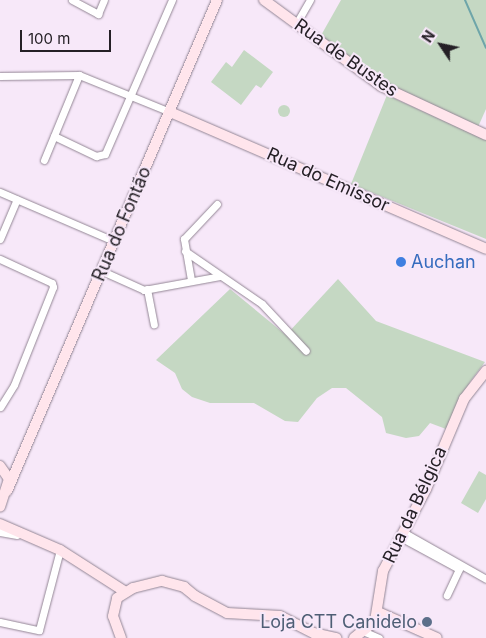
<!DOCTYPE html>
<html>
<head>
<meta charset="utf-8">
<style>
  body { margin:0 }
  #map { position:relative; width:486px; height:638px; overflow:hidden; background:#f7e8f9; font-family:Inter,sans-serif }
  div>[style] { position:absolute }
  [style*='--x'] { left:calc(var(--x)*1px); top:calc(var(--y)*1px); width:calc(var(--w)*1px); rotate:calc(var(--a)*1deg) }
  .green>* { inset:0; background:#c5d8c3 }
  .round { border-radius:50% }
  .stream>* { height:2px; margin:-1px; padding:0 1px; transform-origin:1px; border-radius:1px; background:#6ea5a9 }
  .roads { filter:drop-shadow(0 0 1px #938695) drop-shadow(0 0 1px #938695) }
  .street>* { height:7px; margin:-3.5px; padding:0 3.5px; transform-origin:3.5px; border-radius:3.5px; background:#fff }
  .secondary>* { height:10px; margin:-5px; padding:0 5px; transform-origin:5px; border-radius:5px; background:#ffe5ec }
  .dots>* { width:14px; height:14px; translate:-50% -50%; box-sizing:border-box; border:2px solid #f7e8f9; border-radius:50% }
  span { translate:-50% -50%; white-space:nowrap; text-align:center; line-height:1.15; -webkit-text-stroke:4px #f7e8f9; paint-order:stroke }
  .street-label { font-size:18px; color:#252026 }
  .shop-label { font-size:18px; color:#366cbe }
  .left { translate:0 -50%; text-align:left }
  .service-label { font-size:18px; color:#4e5e75 }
  .right { translate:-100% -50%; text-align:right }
  .north { position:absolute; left:416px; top:20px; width:50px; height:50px; -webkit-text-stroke:4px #f7e8f9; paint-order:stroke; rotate:304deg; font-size:14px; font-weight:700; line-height:20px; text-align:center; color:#252026 }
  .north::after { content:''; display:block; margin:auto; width:18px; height:22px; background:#252026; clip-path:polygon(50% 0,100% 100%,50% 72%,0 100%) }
  .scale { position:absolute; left:20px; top:30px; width:91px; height:22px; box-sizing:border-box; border:2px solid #252026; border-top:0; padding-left:6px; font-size:15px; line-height:18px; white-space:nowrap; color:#252026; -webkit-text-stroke:4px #f7e8f9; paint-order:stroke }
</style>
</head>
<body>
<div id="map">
  <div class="green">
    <i style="clip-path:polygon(341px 0,486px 0,486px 109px,478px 127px,389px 91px,319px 39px)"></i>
    <i style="clip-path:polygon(244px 50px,273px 72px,261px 88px,256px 85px,241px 105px,211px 82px,226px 62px,232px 67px)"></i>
    <i style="clip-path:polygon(387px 95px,486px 140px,486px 239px,351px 184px)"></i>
    <i class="round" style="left:278px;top:105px;width:12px;height:12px"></i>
    <i style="clip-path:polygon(338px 279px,376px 321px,485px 362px,470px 382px,446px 429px,430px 423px,419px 436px,406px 438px,386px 433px,382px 417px,346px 388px,332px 388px,317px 398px,298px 422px,285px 421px,254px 403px,210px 403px,192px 397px,182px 389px,175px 373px,156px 360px,230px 289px,286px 335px)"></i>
    <i style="clip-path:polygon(479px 471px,486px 475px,486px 499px,478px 513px,461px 503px)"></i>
  </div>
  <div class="stream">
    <i style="--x:465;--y:0;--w:52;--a:66.4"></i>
  </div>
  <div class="roads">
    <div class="street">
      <i style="--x:72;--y:0;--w:30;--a:28"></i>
      <i style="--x:98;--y:14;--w:15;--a:-67"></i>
      <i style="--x:296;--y:24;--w:28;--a:-60"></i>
      <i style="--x:0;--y:76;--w:79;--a:-0.7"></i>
      <i style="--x:79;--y:75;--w:98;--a:22.1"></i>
      <i style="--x:54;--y:136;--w:47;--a:25.5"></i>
      <i style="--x:96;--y:156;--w:9;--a:-13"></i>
      <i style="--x:105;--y:154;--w:168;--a:-66.5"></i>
      <i style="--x:44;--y:160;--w:92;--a:-67.6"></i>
      <i style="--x:0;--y:192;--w:124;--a:23.3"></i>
      <i style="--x:0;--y:239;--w:43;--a:-67"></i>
      <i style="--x:185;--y:251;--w:93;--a:34.5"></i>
      <i style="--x:262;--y:304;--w:64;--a:46.9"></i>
      <i style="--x:0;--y:259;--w:57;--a:24.8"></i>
      <i style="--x:52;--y:283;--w:4;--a:76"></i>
      <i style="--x:53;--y:287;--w:105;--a:111.7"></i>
      <i style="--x:14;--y:385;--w:26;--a:122"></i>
      <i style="--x:102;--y:271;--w:46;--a:24.3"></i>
      <i style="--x:144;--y:290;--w:77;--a:-10.4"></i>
      <i style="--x:191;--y:280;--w:42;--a:-99.7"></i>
      <i style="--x:184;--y:239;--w:48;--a:-46.7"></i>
      <i style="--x:147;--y:289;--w:36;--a:79"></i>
      <i style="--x:0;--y:532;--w:17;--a:10"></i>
      <i style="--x:403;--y:532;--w:95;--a:29.5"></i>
      <i style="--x:400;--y:537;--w:67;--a:28.5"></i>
      <i style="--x:459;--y:569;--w:29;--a:115"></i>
      <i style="--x:0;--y:622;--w:40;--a:12"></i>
      <i style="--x:39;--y:630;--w:83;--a:-75.3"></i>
      <i style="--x:365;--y:632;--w:15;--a:23"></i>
    </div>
    <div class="secondary">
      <i style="--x:264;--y:0;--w:145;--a:36.3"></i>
      <i style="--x:381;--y:86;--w:116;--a:25"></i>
      <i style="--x:170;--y:112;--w:344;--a:23.4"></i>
      <i style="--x:0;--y:466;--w:16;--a:55"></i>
      <i style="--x:9;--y:479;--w:29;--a:108"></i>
      <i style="--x:7;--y:491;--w:534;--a:-66.84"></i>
      <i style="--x:0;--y:524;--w:65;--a:23.4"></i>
      <i style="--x:60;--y:550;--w:76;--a:32.6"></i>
      <i style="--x:378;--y:612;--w:64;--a:23.8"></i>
      <i style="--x:121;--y:638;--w:23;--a:-110"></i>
      <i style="--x:113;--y:616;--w:18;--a:-77"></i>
      <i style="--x:117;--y:598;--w:19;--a:-32"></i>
      <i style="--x:133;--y:588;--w:30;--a:-14"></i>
      <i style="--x:162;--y:581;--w:23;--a:15"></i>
      <i style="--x:184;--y:587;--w:14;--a:39"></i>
      <i style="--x:195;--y:596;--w:36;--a:28"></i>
      <i style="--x:227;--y:613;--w:53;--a:3.2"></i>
      <i style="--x:280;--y:616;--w:38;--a:27"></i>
      <i style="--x:314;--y:633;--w:23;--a:13"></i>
      <i style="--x:354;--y:638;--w:27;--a:-39"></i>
      <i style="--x:375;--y:621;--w:51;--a:-80.9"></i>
      <i style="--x:383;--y:571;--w:93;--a:-62.3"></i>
      <i style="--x:426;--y:489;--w:98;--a:-67.1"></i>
      <i style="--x:464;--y:399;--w:36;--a:-52"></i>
    </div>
  </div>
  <div class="dots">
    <i style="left:401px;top:262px;background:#3f7fe0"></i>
    <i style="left:427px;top:622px;background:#5c6f8a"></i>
  </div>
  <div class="street-label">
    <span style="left:346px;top:58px;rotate:35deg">Rua de Bustes</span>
    <span style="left:328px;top:180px;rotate:24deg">Rua do Emissor</span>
    <span style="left:122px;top:224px;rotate:-67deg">Rua do Fontão</span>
    <span style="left:415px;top:505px;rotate:-65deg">Rua da Bélgica</span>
  </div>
  <div class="shop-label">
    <span class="left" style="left:411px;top:262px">Auchan</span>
  </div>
  <div class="service-label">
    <span class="right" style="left:417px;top:622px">Loja CTT Canidelo</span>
  </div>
  <div class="north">N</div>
  <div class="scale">100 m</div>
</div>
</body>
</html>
